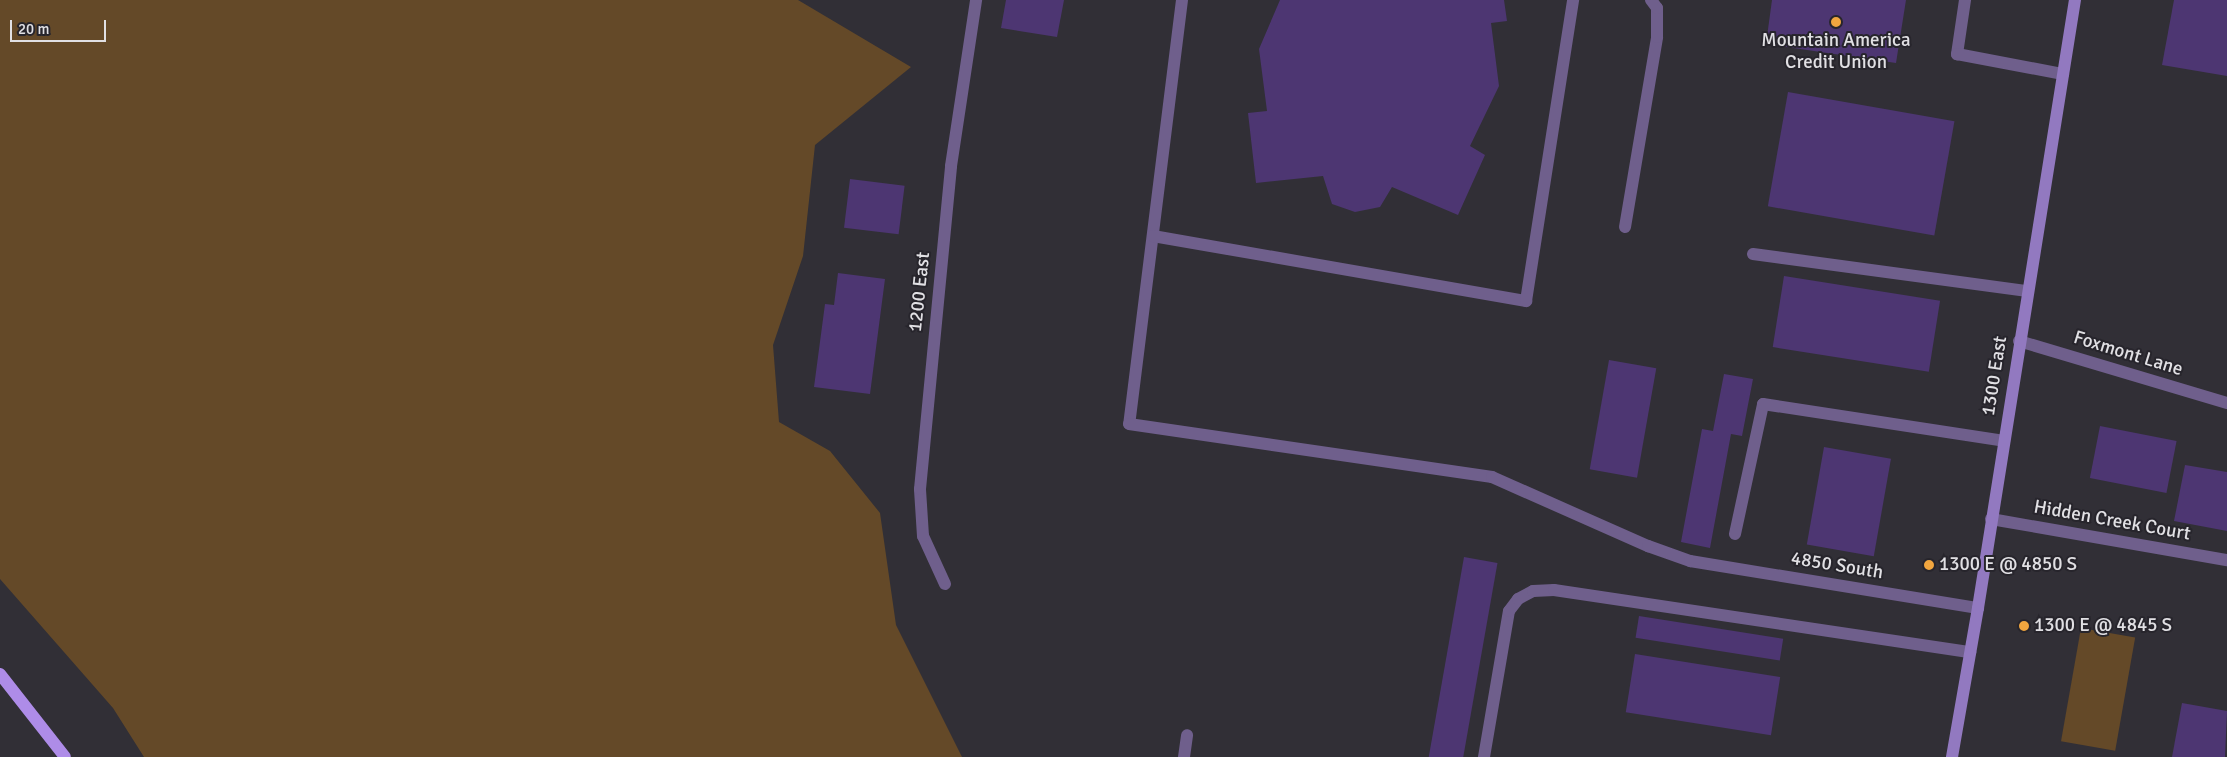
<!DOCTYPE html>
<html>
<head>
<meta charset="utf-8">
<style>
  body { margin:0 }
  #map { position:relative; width:2227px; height:757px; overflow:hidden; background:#312f36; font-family:Signika,sans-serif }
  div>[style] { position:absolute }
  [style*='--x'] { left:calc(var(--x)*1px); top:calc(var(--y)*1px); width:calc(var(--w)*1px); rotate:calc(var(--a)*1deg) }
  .green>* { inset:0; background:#644928; transform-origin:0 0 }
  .building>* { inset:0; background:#4d3672; transform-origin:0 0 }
  .lane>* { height:12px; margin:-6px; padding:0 6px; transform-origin:6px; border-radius:6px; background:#6f5f8c }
  .street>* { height:12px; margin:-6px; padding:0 6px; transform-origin:6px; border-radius:6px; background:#6f5f8c }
  .secondary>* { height:12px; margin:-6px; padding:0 6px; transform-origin:6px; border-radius:6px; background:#9279c0 }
  .primary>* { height:12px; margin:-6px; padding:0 6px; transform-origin:6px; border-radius:6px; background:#ae8ce8 }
  .dots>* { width:14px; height:14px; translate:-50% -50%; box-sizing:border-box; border:2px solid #27252c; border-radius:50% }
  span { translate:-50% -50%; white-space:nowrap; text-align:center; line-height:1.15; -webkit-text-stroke:4px #27252c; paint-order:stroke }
  .poi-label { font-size:19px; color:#e1e0e4 }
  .left { translate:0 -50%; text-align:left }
  .street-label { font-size:19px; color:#e1e0e4 }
  .scale { position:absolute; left:10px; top:20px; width:96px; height:22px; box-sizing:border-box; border:2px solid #e1e0e4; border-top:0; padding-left:6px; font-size:15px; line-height:18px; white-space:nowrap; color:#e1e0e4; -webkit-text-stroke:4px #27252c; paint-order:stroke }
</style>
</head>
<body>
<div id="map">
  <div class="green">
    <i style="clip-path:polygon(0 0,798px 0,911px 67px,815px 145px,803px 256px,773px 345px,779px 422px,830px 451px,880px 513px,896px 625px,962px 757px,144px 757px,113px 708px,0 579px)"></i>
    <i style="left:2081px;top:628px;width:55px;height:115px;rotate:10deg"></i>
  </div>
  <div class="building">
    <i style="clip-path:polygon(1006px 0,1064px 0,1057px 37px,1001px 28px)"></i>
    <i style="clip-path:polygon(1280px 0,1504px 0,1507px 21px,1491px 23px,1499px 86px,1470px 146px,1485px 155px,1458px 215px,1392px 187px,1380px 207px,1355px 212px,1332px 204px,1323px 176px,1256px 183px,1248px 113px,1267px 111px,1259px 49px)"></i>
    <i style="clip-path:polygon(1772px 0,1906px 0,1896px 63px,1766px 44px)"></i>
    <i style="clip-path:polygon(2174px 0,2227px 0,2227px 76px,2162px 65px)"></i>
    <i style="left:1788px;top:92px;width:169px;height:116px;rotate:10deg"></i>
    <i style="left:850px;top:179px;width:55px;height:49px;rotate:7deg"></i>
    <i style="clip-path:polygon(838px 273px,885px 279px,870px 394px,814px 387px,825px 304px,834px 305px)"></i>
    <i style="left:1784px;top:276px;width:158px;height:72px;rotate:9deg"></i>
    <i style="left:1609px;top:360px;width:48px;height:111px;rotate:10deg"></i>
    <i style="clip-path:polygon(1724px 374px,1753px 379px,1742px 436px,1731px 434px,1710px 548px,1681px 542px,1702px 429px,1713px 431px)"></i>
    <i style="left:2100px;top:426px;width:78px;height:53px;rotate:11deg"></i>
    <i style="left:1824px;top:447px;width:68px;height:99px;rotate:10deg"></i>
    <i style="clip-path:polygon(2185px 465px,2227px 472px,2227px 531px,2174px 521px)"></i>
    <i style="left:1464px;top:557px;width:34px;height:203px;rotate:10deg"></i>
    <i style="left:1639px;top:616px;width:146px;height:22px;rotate:9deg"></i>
    <i style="left:1635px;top:654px;width:147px;height:59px;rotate:9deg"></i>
    <i style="clip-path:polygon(2182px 703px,2227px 711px,2225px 757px,2172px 757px)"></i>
  </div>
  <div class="lane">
    <i style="--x:1182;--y:0;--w:427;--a:97.1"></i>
    <i style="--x:1129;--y:424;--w:367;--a:8.3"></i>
    <i style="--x:1492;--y:477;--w:171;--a:23.9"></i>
    <i style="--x:1648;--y:546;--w:45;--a:19.7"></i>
    <i style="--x:1965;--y:0;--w:55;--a:98.4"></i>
    <i style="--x:1957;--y:54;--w:108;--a:10.7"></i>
    <i style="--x:1625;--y:227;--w:193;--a:-80.4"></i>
    <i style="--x:1657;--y:37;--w:29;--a:-90"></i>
    <i style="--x:1657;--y:8;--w:10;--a:-127"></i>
    <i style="--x:1153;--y:236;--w:379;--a:9.9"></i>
    <i style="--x:1526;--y:301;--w:305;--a:-81.1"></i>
    <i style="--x:1753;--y:254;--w:277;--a:7.7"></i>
    <i style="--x:1735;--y:534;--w:133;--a:-77.8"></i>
    <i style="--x:1763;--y:404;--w:244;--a:8.7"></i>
    <i style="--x:1184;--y:757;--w:22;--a:-82"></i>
    <i style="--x:1484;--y:757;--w:148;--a:-80.3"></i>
    <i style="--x:1509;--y:611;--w:15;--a:-53"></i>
    <i style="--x:1518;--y:599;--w:17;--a:-28"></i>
    <i style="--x:1533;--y:591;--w:21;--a:-3"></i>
    <i style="--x:1554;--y:590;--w:421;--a:8.5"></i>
  </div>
  <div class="street">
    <i style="--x:2019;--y:341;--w:217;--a:16.6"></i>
    <i style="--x:1991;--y:519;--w:240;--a:9.9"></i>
    <i style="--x:1690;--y:561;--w:292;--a:9.3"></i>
    <i style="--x:945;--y:584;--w:53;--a:-114.6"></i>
    <i style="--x:923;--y:536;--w:47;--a:-93.7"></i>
    <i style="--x:920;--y:489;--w:324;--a:-84.5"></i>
    <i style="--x:951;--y:166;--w:168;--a:-81.4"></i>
  </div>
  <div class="secondary">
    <i style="--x:1952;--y:757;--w:151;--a:-80.1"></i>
    <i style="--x:1978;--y:608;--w:616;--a:-80.94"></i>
  </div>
  <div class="primary">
    <i style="--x:0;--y:674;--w:105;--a:51.9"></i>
  </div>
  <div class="dots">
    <i style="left:1836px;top:22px;background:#f1a63f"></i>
    <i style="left:1929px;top:565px;background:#f1a63f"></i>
    <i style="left:2024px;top:626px;background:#f1a63f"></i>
  </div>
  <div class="poi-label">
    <span style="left:1836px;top:52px">Mountain America<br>Credit Union</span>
    <span class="left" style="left:1939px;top:565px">1300 E @ 4850 S</span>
    <span class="left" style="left:2034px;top:626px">1300 E @ 4845 S</span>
  </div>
  <div class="street-label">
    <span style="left:920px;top:292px;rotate:-84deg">1200 East</span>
    <span style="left:2128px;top:354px;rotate:17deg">Foxmont Lane</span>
    <span style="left:1995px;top:376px;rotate:-81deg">1300 East</span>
    <span style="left:2112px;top:521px;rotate:10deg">Hidden Creek Court</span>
    <span style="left:1837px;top:566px;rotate:9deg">4850 South</span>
  </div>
  <div class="scale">20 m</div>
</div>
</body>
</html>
